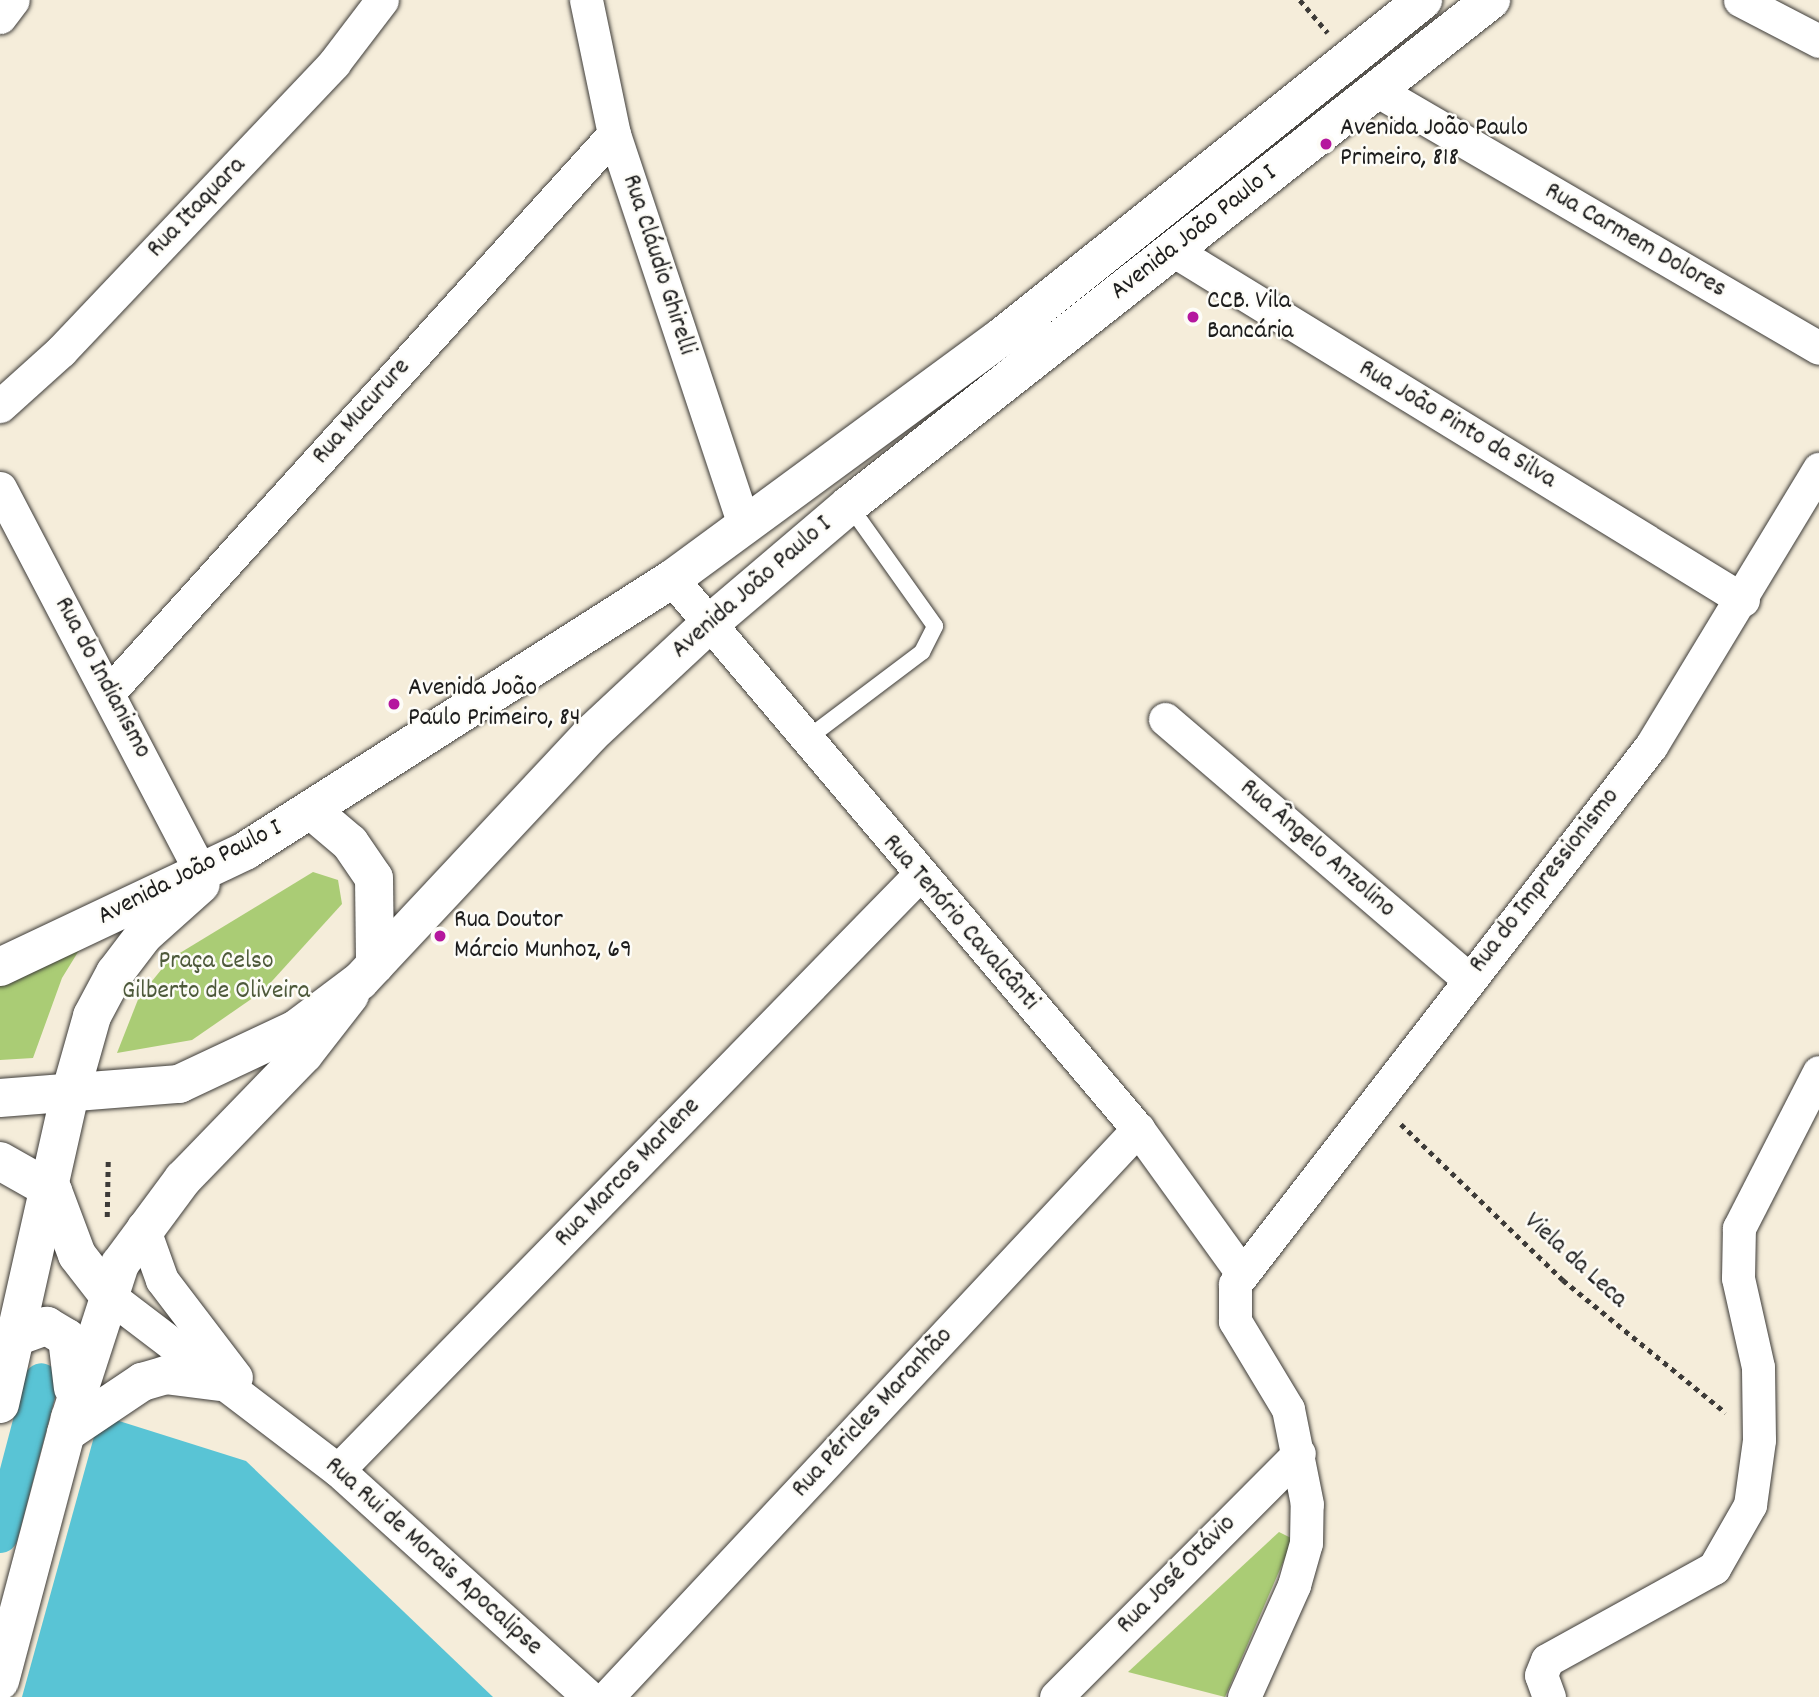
<!DOCTYPE html>
<html>
<head>
<meta charset="utf-8">
<style>
  body { margin:0 }
  #map { position:relative; width:1819px; height:1697px; overflow:hidden; background:#f5edda; font-family:Dekko,sans-serif }
  div>[style] { position:absolute }
  [style*='--x'] { left:calc(var(--x)*1px); top:calc(var(--y)*1px); width:calc(var(--w)*1px); rotate:calc(var(--a)*1deg) }
  .green>* { inset:0; background:#aacc75 }
  .water>* { inset:0; background:#59c4d5 }
  .canal>* { height:35px; margin:-17.5px; padding:0 17.5px; transform-origin:17.5px; border-radius:17.5px; background:#59c4d5 }
  .path>* { height:4.5px; margin-top:-2.25px; transform-origin:0; background:repeating-linear-gradient(90deg,#3d3b38 0 5px,transparent 0 10px) }
  .roads { filter:drop-shadow(0 0 2px #3d3b38) drop-shadow(0 0 2px #3d3b38) }
  .service>* { height:16px; margin:-8px; padding:0 8px; transform-origin:8px; border-radius:8px; background:#fff }
  .minor>* { height:33px; margin:-16.5px; padding:0 16.5px; transform-origin:16.5px; border-radius:16.5px; background:#fff }
  .tertiary>* { height:38px; margin:-19px; padding:0 19px; transform-origin:19px; border-radius:19px; background:#fff }
  .secondary>* { height:38px; margin:-19px; padding:0 19px; transform-origin:19px; border-radius:19px; background:#fff }
  .dots>* { width:19px; height:19px; translate:-50% -50%; box-sizing:border-box; border:4px solid #fdfcf7; border-radius:50% }
  span { translate:-50% -50%; white-space:nowrap; text-align:center; line-height:1.15; -webkit-text-stroke:5px #fdfcf7; paint-order:stroke }
  .poi-label { font-size:26px; color:#1c1c1c }
  .left { translate:0 -50%; text-align:left }
  .street-label { font-size:26px; color:#1c1c1c }
  .park-label { font-size:26px; color:#4e5a3b }
</style>
</head>
<body>
<div id="map">
  <div class="green">
    <i style="clip-path:polygon(313px 872px,338px 880px,342px 904px,263px 991px,192px 1040px,117px 1053px,139px 997px,170px 959px)"></i>
    <i style="clip-path:polygon(94px 926px,62px 978px,33px 1058px,0 1060px,0 981px)"></i>
    <i style="clip-path:polygon(1279px 1532px,1293px 1539px,1225px 1697px,1128px 1672px)"></i>
  </div>
  <div class="water">
    <i style="clip-path:polygon(100px 1415px,246px 1461px,493px 1697px,22px 1697px)"></i>
  </div>
  <div class="canal">
    <i style="--x:0;--y:1535;--w:160;--a:-75.2"></i>
  </div>
  <div class="path">
    <i style="--x:1300;--y:0;--w:43;--a:49.7"></i>
    <i style="--x:1401;--y:1124;--w:225;--a:43.9"></i>
    <i style="--x:1563;--y:1280;--w:210;--a:39.2"></i>
    <i style="--x:107;--y:1217;--w:57;--a:-89"></i>
  </div>
  <div class="roads">
    <div class="service">
      <i style="--x:804;--y:741;--w:148;--a:-37"></i>
      <i style="--x:922;--y:652;--w:29;--a:-63"></i>
      <i style="--x:935;--y:626;--w:148;--a:-125.4"></i>
    </div>
    <div class="minor">
      <i style="--x:586;--y:0;--w:137;--a:78.2"></i>
      <i style="--x:614;--y:134;--w:414;--a:71.6"></i>
      <i style="--x:1740;--y:0;--w:89;--a:27.4"></i>
      <i style="--x:0;--y:17;--w:21;--a:-53"></i>
      <i style="--x:1378;--y:91;--w:510;--a:30.23"></i>
      <i style="--x:1171;--y:249;--w:671;--a:31.53"></i>
      <i style="--x:0;--y:406;--w:82;--a:-42"></i>
      <i style="--x:61;--y:351;--w:397;--a:-46.5"></i>
      <i style="--x:334;--y:63;--w:79;--a:-52.7"></i>
      <i style="--x:0;--y:488;--w:431;--a:62.4"></i>
      <i style="--x:672;--y:579;--w:721;--a:49.73"></i>
      <i style="--x:1138;--y:1129;--w:176;--a:54.2"></i>
      <i style="--x:110;--y:691;--w:751;--a:-47.86"></i>
      <i style="--x:1165;--y:719;--w:399;--a:40.6"></i>
      <i style="--x:143;--y:1227;--w:56;--a:70.3"></i>
      <i style="--x:162;--y:1280;--w:122;--a:52.7"></i>
      <i style="--x:108;--y:1295;--w:289;--a:37.3"></i>
      <i style="--x:338;--y:1470;--w:338;--a:42.1"></i>
      <i style="--x:338;--y:1470;--w:830;--a:-45.68"></i>
      <i style="--x:607;--y:1697;--w:778;--a:-46.93"></i>
      <i style="--x:1056;--y:1697;--w:344;--a:-45.1"></i>
      <i style="--x:1244;--y:1697;--w:123;--a:-65.9"></i>
      <i style="--x:1294;--y:1585;--w:44;--a:-74.1"></i>
      <i style="--x:1306;--y:1543;--w:39;--a:-89"></i>
      <i style="--x:1307;--y:1504;--w:97;--a:-101.3"></i>
      <i style="--x:1288;--y:1409;--w:103;--a:-121.1"></i>
      <i style="--x:1235;--y:1321;--w:37;--a:-90"></i>
      <i style="--x:1235;--y:1284;--w:680;--a:-52.29"></i>
      <i style="--x:1651;--y:746;--w:324;--a:-58.8"></i>
      <i style="--x:1549;--y:1697;--w:23;--a:-110"></i>
      <i style="--x:1541;--y:1675;--w:16;--a:-68"></i>
      <i style="--x:1547;--y:1660;--w:191;--a:-28.9"></i>
      <i style="--x:1714;--y:1568;--w:73;--a:-60.3"></i>
      <i style="--x:1750;--y:1505;--w:66;--a:-82.1"></i>
      <i style="--x:1759;--y:1440;--w:73;--a:-90.8"></i>
      <i style="--x:1758;--y:1367;--w:91;--a:-102.7"></i>
      <i style="--x:1738;--y:1278;--w:50;--a:-88.9"></i>
      <i style="--x:1739;--y:1228;--w:175;--a:-62.9"></i>
    </div>
    <div class="tertiary">
      <i style="--x:53;--y:1191;--w:68;--a:69.4"></i>
      <i style="--x:77;--y:1255;--w:51;--a:52.2"></i>
      <i style="--x:16;--y:1337;--w:33;--a:-20"></i>
      <i style="--x:47;--y:1326;--w:23;--a:31"></i>
      <i style="--x:67;--y:1338;--w:50;--a:83.2"></i>
      <i style="--x:0;--y:1404;--w:318;--a:-77.3"></i>
      <i style="--x:66;--y:1433;--w:92;--a:-33.9"></i>
      <i style="--x:142;--y:1382;--w:25;--a:-16"></i>
      <i style="--x:166;--y:1375;--w:55;--a:7.3"></i>
      <i style="--x:0;--y:1681;--w:272;--a:-75.1"></i>
      <i style="--x:70;--y:1418;--w:162;--a:-72"></i>
      <i style="--x:120;--y:1264;--w:106;--a:-53.5"></i>
      <i style="--x:183;--y:1179;--w:174;--a:-45.9"></i>
      <i style="--x:304;--y:1054;--w:75;--a:-52.1"></i>
    </div>
    <div class="secondary">
      <i style="--x:311;--y:810;--w:51;--a:40.2"></i>
      <i style="--x:350;--y:843;--w:42;--a:55.6"></i>
      <i style="--x:374;--y:878;--w:87;--a:89.3"></i>
      <i style="--x:0;--y:967;--w:271;--a:-25.3"></i>
      <i style="--x:245;--y:851;--w:506;--a:-32.5"></i>
      <i style="--x:672;--y:579;--w:406;--a:-36.3"></i>
      <i style="--x:999;--y:339;--w:543;--a:-38.64"></i>
      <i style="--x:70;--y:1094;--w:81;--a:-74.2"></i>
      <i style="--x:92;--y:1016;--w:49;--a:-61.9"></i>
      <i style="--x:115;--y:973;--w:48;--a:-52.7"></i>
      <i style="--x:144;--y:935;--w:76;--a:-41.8"></i>
      <i style="--x:0;--y:1098;--w:180;--a:-4.5"></i>
      <i style="--x:179;--y:1084;--w:129;--a:-25.2"></i>
      <i style="--x:296;--y:1029;--w:80;--a:-36.9"></i>
      <i style="--x:360;--y:981;--w:337;--a:-46.9"></i>
      <i style="--x:590;--y:735;--w:160;--a:-43"></i>
      <i style="--x:707;--y:626;--w:187;--a:-40.4"></i>
      <i style="--x:849;--y:505;--w:817;--a:-38.19"></i>
      <i style="--x:0;--y:1161;--w:61;--a:29.5"></i>
    </div>
  </div>
  <div class="dots">
    <i style="left:1326px;top:144px;background:#b5179e"></i>
    <i style="left:1193px;top:317px;background:#b5179e"></i>
    <i style="left:394px;top:704px;background:#b5179e"></i>
    <i style="left:440px;top:936px;background:#b5179e"></i>
  </div>
  <div class="poi-label">
    <span class="left" style="left:1340px;top:144px">Avenida João Paulo<br>Primeiro, 818</span>
    <span class="left" style="left:1207px;top:317px">CCB. Vila<br>Bancária</span>
    <span class="left" style="left:408px;top:704px">Avenida João<br>Paulo Primeiro, 84</span>
    <span class="left" style="left:454px;top:936px">Rua Doutor<br>Márcio Munhoz, 69</span>
  </div>
  <div class="street-label">
    <span style="left:197px;top:208px;rotate:-46deg">Rua Itaquara</span>
    <span style="left:1194px;top:233px;rotate:-38deg">Avenida João Paulo I</span>
    <span style="left:1635px;top:241px;rotate:30deg">Rua Carmem Dolores</span>
    <span style="left:658px;top:265px;rotate:72deg">Rua Cláudio Ghirelli</span>
    <span style="left:362px;top:412px;rotate:-48deg">Rua Mucurure</span>
    <span style="left:1457px;top:425px;rotate:31deg">Rua João Pinto da Silva</span>
    <span style="left:752px;top:588px;rotate:-41deg">Avenida João Paulo I</span>
    <span style="left:102px;top:678px;rotate:62deg">Rua do Indianismo</span>
    <span style="left:1317px;top:849px;rotate:41deg">Rua Ângelo Anzolino</span>
    <span style="left:190px;top:873px;rotate:-27deg">Avenida João Paulo I</span>
    <span style="left:1545px;top:881px;rotate:-52deg">Rua do Impressionismo</span>
    <span style="left:960px;top:923px;rotate:49deg">Rua Tenório Cavalcânti</span>
    <span style="left:628px;top:1173px;rotate:-46deg">Rua Marcos Marlene</span>
    <span style="left:1575px;top:1261px;rotate:42deg">Viela da Leca</span>
    <span style="left:873px;top:1413px;rotate:-47deg">Rua Péricles Maranhão</span>
    <span style="left:433px;top:1557px;rotate:42deg">Rua Rui de Morais Apocalipse</span>
    <span style="left:1177px;top:1575px;rotate:-45deg">Rua José Otávio</span>
  </div>
  <div class="park-label">
    <span style="left:216px;top:977px">Praça Celso<br>Gilberto de Oliveira</span>
  </div>
</div>
</body>
</html>
